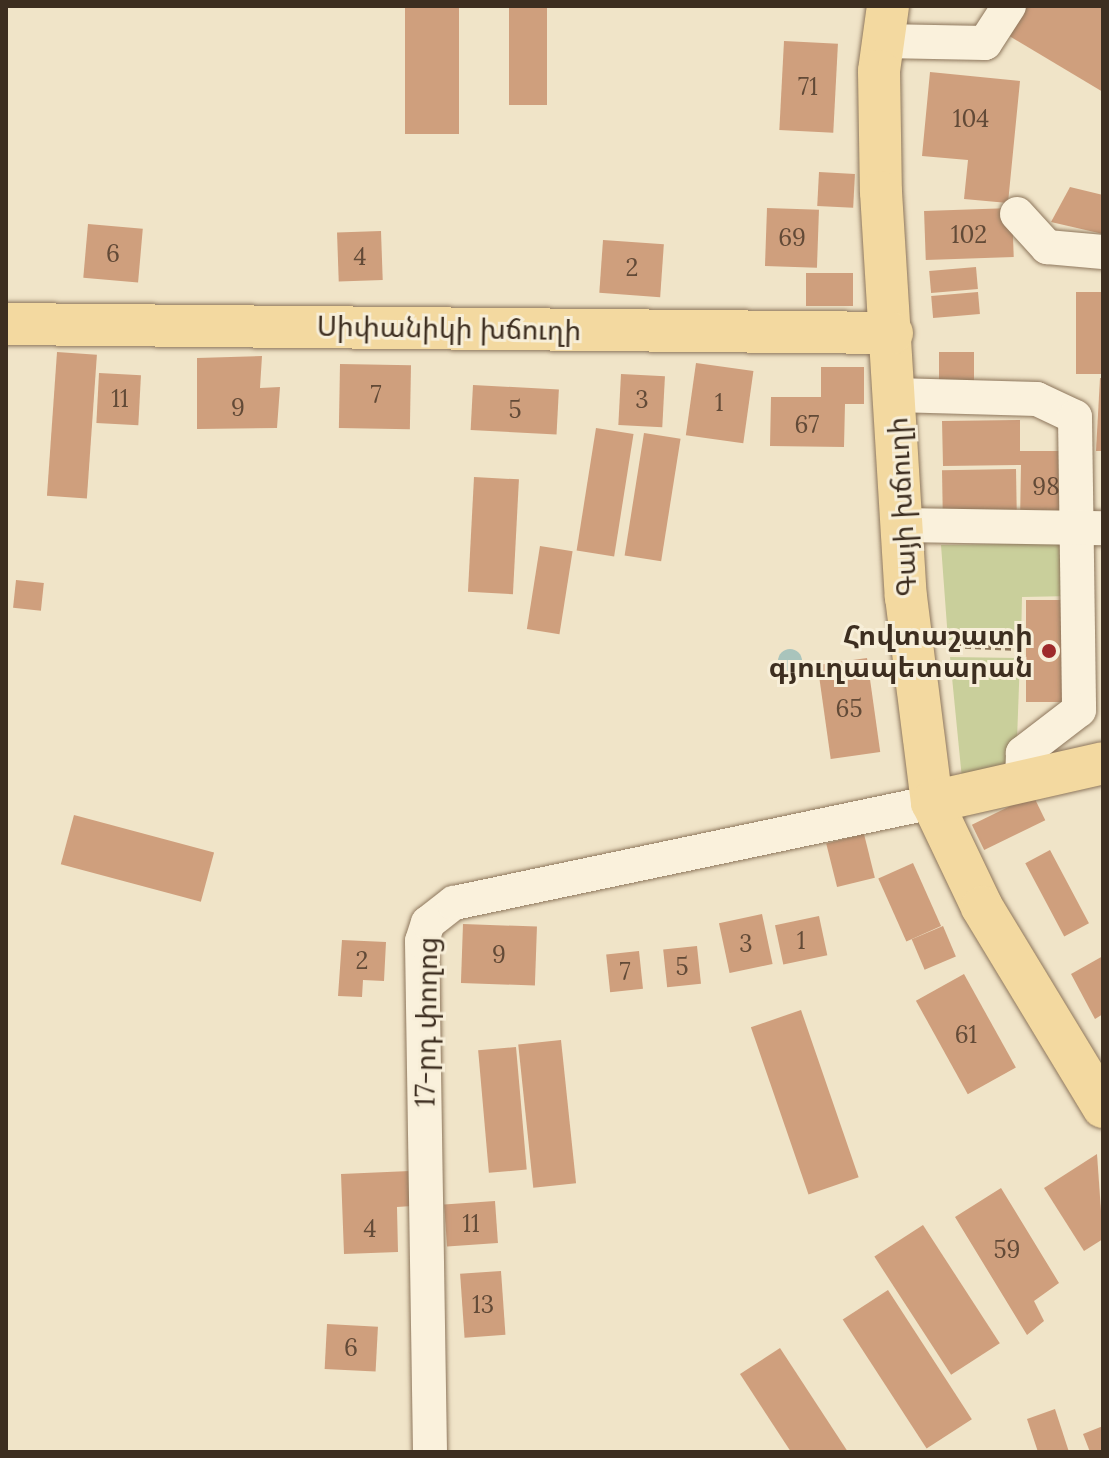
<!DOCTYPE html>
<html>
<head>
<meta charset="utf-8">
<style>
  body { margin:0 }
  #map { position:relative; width:1109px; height:1458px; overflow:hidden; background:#f0e4c8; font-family:Lora,"Noto Sans Armenian",serif }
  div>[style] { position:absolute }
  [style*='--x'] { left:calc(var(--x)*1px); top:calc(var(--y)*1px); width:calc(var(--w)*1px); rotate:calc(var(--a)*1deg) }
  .green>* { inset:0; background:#c9cf9b }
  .water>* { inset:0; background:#a9c4bc }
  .round { border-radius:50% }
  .building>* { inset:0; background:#cf9f7d; transform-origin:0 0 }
  .path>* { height:5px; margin-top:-2.5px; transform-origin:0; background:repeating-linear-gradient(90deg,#8d765c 0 6px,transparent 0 10px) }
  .roads { filter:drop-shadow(0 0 2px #8d765c) drop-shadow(0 0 2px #8d765c) }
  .minor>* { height:34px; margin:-17px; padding:0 17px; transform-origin:17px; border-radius:17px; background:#faf1dc }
  .major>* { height:42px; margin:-21px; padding:0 21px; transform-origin:21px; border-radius:21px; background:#f3d9a0 }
  .dots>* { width:22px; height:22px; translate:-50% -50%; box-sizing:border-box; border:4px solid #f7eed8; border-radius:50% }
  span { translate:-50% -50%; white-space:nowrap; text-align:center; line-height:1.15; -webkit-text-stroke:6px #f7eed8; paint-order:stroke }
  .number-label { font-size:24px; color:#624a37 }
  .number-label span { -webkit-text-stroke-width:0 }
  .street-label { font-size:28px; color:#3d2e20 }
  .poi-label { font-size:28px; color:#3d2e20; font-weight:700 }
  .right { translate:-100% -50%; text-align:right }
  .frame { position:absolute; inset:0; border:8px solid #3d2e20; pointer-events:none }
</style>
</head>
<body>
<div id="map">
  <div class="green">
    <i style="clip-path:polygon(1072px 543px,1072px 596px,1022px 597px,1021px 643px,948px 640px,941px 545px)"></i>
    <i style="clip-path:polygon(950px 657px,1020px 658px,1016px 767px,962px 779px)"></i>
  </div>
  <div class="water">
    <i class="round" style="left:778px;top:649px;width:24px;height:24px"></i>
  </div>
  <div class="building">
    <i style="left:405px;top:6px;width:54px;height:128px"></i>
    <i style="left:509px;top:6px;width:38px;height:99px"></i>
    <i style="clip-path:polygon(1023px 6px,1103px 6px,1103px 92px,1006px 34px)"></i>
    <i style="left:784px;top:41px;width:54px;height:89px;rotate:3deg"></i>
    <i style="clip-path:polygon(930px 72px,1020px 81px,1008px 203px,964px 199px,968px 160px,922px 156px)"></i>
    <i style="left:819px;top:172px;width:36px;height:34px;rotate:3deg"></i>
    <i style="clip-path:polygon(1070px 187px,1103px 195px,1103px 234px,1051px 222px)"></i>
    <i style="left:767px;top:208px;width:52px;height:58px;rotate:2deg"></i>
    <i style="left:1012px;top:208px;width:49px;height:88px;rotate:88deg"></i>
    <i style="left:88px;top:224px;width:55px;height:54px;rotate:5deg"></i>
    <i style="left:381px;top:231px;width:49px;height:44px;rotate:88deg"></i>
    <i style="left:603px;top:240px;width:61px;height:53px;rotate:4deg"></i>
    <i style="left:976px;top:267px;width:22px;height:47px;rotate:85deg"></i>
    <i style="left:806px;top:273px;width:47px;height:33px"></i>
    <i style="left:978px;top:292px;width:22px;height:47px;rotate:85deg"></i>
    <i style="left:1076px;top:292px;width:27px;height:82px"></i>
    <i style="left:57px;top:352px;width:40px;height:144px;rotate:4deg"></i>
    <i style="left:939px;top:352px;width:35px;height:41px"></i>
    <i style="clip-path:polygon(262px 356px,260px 388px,280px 387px,277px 428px,197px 429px,197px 358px)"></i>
    <i style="left:696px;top:363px;width:58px;height:73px;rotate:8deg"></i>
    <i style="left:340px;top:364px;width:71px;height:64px;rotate:1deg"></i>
    <i style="clip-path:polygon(821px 367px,864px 367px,864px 404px,845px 404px,844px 447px,770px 446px,771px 397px,821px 397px)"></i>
    <i style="left:99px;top:373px;width:42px;height:50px;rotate:3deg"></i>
    <i style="left:621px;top:374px;width:44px;height:51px;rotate:3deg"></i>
    <i style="clip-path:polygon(1100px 378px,1103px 378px,1103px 451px,1096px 451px)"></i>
    <i style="left:473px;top:385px;width:86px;height:45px;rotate:3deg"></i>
    <i style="clip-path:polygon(1020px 420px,1020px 451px,1072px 451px,1072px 523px,1020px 523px,1021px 465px,943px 466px,942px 421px)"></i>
    <i style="left:596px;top:428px;width:38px;height:124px;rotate:9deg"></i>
    <i style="left:644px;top:433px;width:37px;height:124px;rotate:9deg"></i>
    <i style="left:1016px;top:469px;width:52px;height:74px;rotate:89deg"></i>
    <i style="left:474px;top:477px;width:45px;height:115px;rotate:3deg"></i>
    <i style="left:540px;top:546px;width:33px;height:84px;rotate:9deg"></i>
    <i style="left:16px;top:580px;width:28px;height:28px;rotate:6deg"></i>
    <i style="left:1026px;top:600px;width:45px;height:102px"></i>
    <i style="left:867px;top:658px;width:95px;height:50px;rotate:82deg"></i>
    <i style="left:1033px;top:795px;width:28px;height:68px;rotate:64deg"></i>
    <i style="left:74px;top:815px;width:145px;height:51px;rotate:15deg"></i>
    <i style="left:864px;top:834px;width:45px;height:39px;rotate:76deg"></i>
    <i style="left:1050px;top:850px;width:83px;height:28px;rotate:62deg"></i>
    <i style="left:913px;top:863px;width:69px;height:38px;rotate:66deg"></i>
    <i style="left:762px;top:914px;width:51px;height:44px;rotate:78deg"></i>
    <i style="left:819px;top:916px;width:40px;height:45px;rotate:78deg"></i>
    <i style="left:463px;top:924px;width:74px;height:59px;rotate:2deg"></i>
    <i style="left:943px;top:926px;width:33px;height:34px;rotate:67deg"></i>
    <i style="clip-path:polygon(342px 940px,386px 942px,384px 981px,363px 980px,362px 997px,338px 996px)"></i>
    <i style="left:697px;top:946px;width:38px;height:34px;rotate:84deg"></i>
    <i style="left:639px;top:951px;width:38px;height:33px;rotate:84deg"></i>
    <i style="clip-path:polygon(1103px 956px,1103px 1014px,1095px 1019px,1071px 974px)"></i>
    <i style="left:964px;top:974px;width:107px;height:55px;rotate:61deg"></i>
    <i style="left:801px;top:1010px;width:177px;height:53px;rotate:71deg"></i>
    <i style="left:561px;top:1040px;width:144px;height:43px;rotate:84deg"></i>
    <i style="left:516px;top:1047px;width:123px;height:38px;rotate:85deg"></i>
    <i style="clip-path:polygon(1097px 1154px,1103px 1239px,1084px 1251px,1044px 1188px)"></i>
    <i style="clip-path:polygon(410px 1171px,412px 1206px,397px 1207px,398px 1252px,344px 1254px,341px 1174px)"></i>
    <i style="clip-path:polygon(1001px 1188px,1059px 1283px,1034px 1301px,1044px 1321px,1027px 1335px,955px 1217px)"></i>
    <i style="left:495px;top:1201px;width:42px;height:51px;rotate:86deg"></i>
    <i style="left:923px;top:1225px;width:141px;height:58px;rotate:57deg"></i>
    <i style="left:501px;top:1271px;width:64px;height:41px;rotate:86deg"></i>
    <i style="left:888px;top:1290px;width:154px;height:54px;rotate:57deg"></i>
    <i style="left:327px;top:1324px;width:51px;height:45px;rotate:3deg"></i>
    <i style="clip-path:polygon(780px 1348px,848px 1452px,791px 1452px,740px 1374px)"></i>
    <i style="clip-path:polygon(1055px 1409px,1069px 1452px,1038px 1452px,1027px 1419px)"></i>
    <i style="clip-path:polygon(1103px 1426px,1103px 1452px,1090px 1452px,1083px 1434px)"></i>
  </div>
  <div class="path">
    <i style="--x:945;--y:645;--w:76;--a:2.3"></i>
  </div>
  <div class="roads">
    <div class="minor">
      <i style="--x:883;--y:41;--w:102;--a:1.1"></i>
      <i style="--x:985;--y:43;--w:44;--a:-57"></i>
      <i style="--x:1017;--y:214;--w:45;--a:47.7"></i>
      <i style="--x:1047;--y:247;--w:56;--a:5.1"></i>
      <i style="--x:895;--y:395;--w:142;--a:1.6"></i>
      <i style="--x:1037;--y:399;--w:42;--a:25.3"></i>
      <i style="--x:1075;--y:417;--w:293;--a:89.2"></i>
      <i style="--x:1079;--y:710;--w:71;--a:142.5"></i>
      <i style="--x:1023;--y:753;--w:29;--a:92"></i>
      <i style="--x:902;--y:525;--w:201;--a:0.9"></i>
      <i style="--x:430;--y:1452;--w:511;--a:-90.9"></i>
      <i style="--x:422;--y:941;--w:19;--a:-72"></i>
      <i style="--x:428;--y:923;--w:33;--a:-38"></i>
      <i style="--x:454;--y:903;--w:489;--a:-11.9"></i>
    </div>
    <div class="major">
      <i style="--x:888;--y:6;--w:66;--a:97.9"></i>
      <i style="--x:879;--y:71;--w:121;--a:89.1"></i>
      <i style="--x:881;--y:192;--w:406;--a:86.5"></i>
      <i style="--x:906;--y:597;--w:207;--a:82.8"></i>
      <i style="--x:932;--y:802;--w:116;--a:64.5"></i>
      <i style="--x:982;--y:907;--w:234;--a:58.8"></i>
      <i style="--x:6;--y:324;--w:886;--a:0.58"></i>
      <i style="--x:932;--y:802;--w:175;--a:-12.8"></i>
    </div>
  </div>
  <div class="dots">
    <i style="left:1049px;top:651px;background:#9e2a2b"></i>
  </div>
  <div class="number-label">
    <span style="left:808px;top:87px">71</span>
    <span style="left:971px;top:119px">104</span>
    <span style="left:969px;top:235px">102</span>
    <span style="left:792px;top:238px">69</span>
    <span style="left:113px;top:254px">6</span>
    <span style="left:360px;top:257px">4</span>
    <span style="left:632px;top:268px">2</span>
    <span style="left:376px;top:395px">7</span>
    <span style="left:120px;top:399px">11</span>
    <span style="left:642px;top:400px">3</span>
    <span style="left:719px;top:403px">1</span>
    <span style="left:238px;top:408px">9</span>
    <span style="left:515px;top:410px">5</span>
    <span style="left:807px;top:425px">67</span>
    <span style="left:1046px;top:487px">98</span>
    <span style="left:849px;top:709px">65</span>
    <span style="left:801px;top:941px">1</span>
    <span style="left:746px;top:944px">3</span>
    <span style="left:499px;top:955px">9</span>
    <span style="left:362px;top:961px">2</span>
    <span style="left:682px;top:967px">5</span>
    <span style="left:625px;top:972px">7</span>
    <span style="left:966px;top:1035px">61</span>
    <span style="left:471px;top:1224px">11</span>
    <span style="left:370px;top:1229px">4</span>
    <span style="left:1007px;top:1250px">59</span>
    <span style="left:483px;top:1305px">13</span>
    <span style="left:351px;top:1348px">6</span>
  </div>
  <div class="street-label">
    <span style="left:449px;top:328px;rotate:1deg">Սիփանիկի խճուղի</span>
    <span style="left:902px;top:507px;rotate:-93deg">Գայի խճուղի</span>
    <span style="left:426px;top:1022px;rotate:-89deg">17-րդ փողոց</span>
  </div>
  <div class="poi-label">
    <span class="right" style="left:1033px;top:651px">Հովտաշատի<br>գյուղապետարան</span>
  </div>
  <div class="frame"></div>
</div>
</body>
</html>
